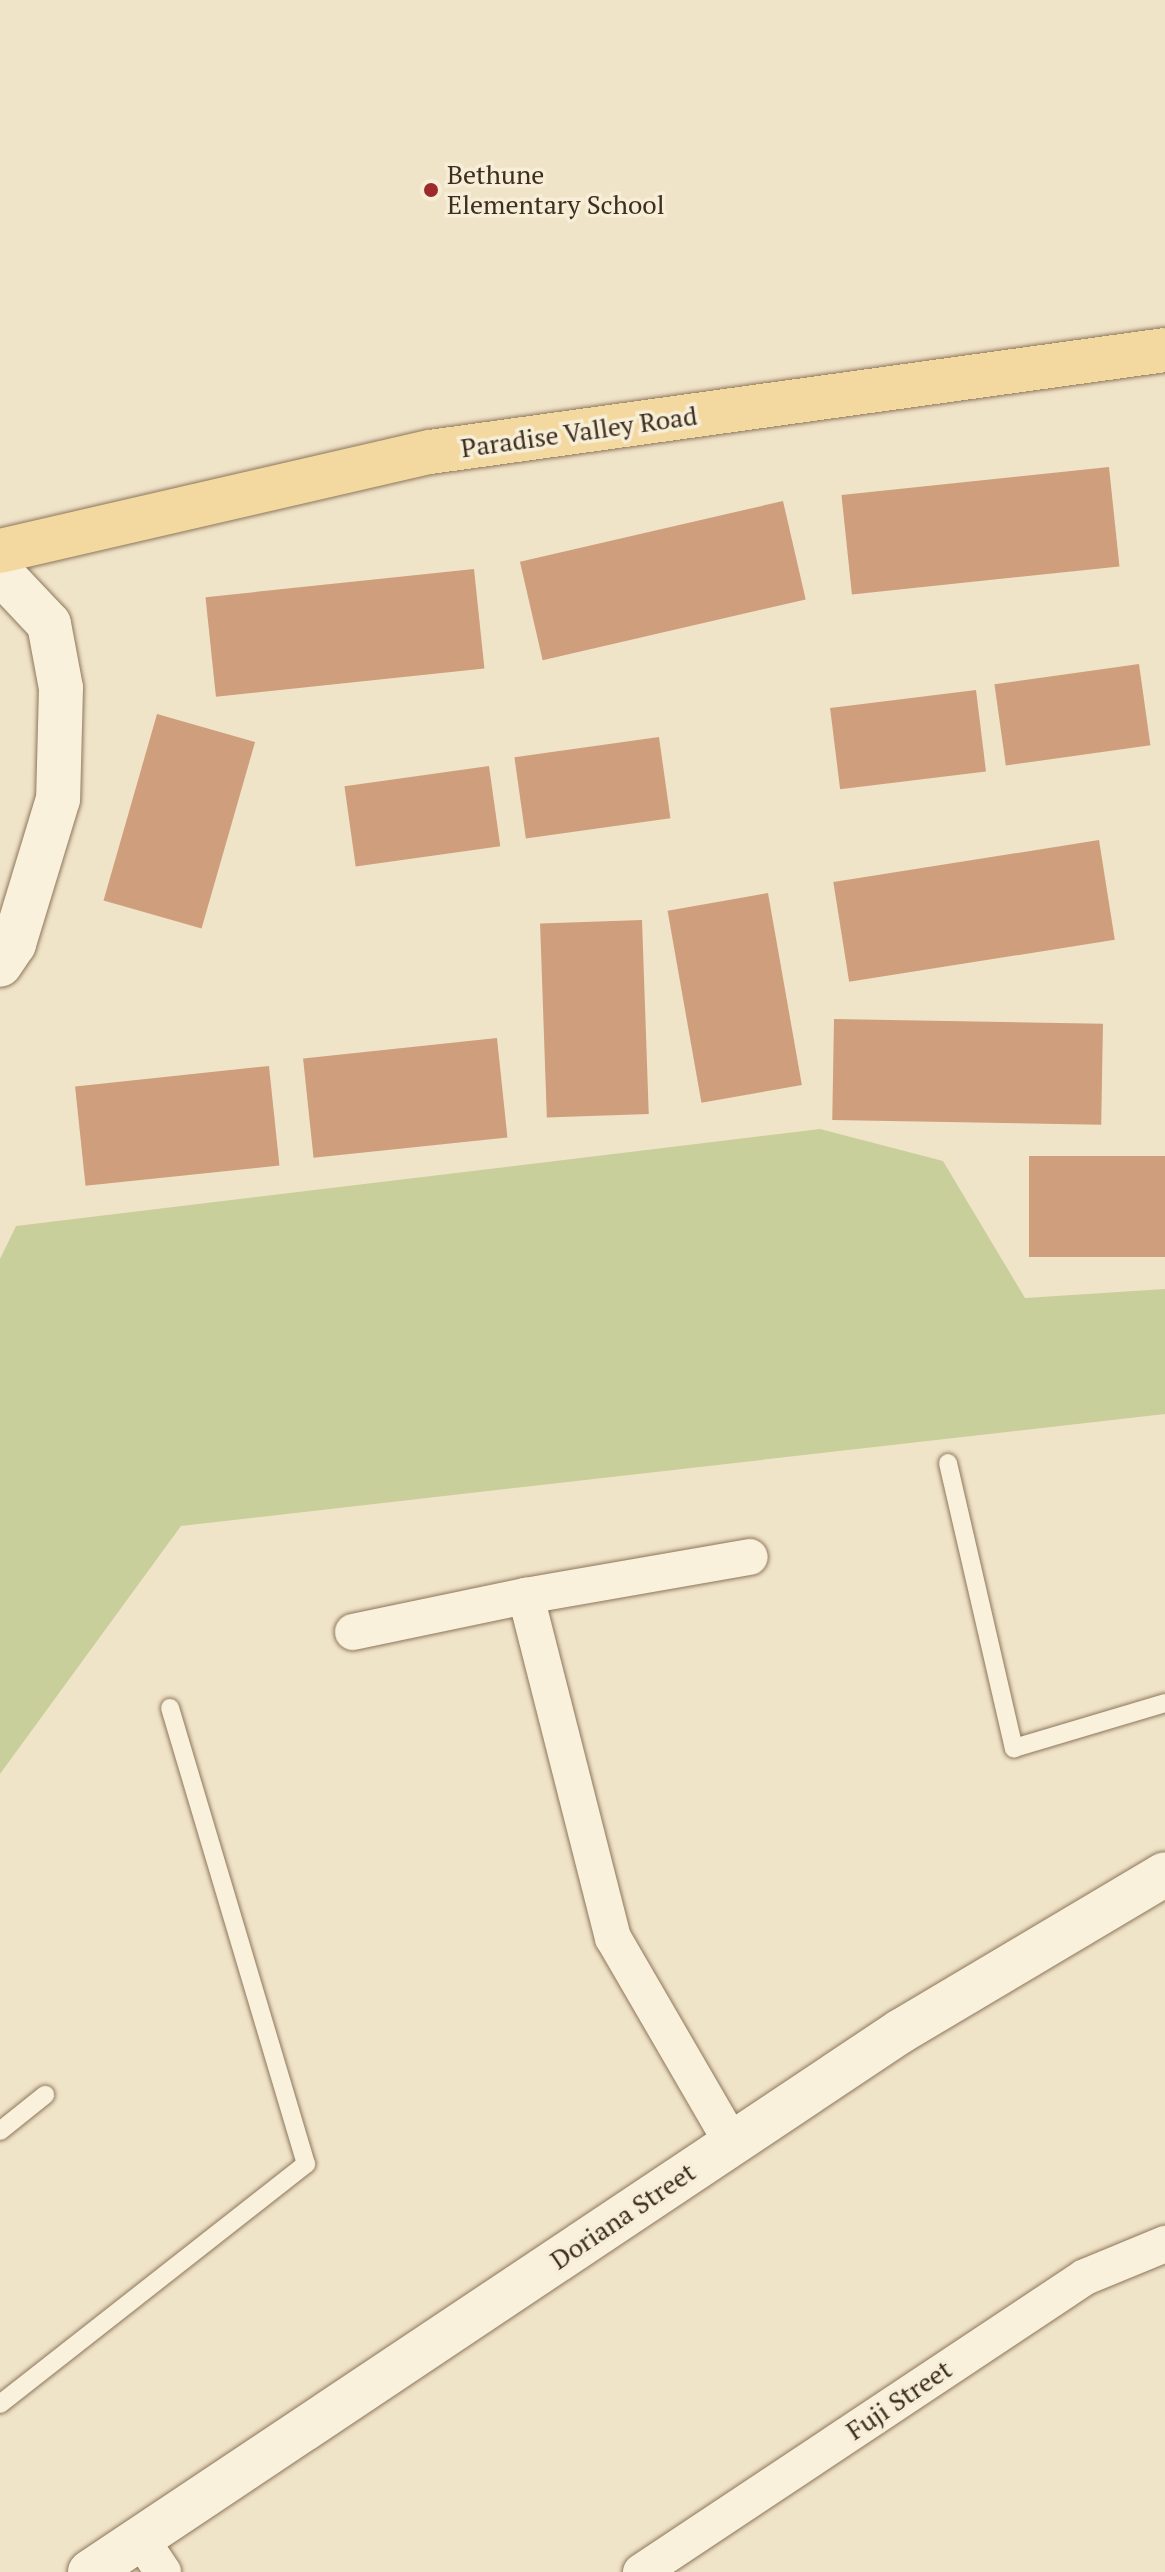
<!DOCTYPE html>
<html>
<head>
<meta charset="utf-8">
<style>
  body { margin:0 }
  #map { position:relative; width:1165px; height:2572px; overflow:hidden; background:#f0e4c8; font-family:"PT Serif",serif }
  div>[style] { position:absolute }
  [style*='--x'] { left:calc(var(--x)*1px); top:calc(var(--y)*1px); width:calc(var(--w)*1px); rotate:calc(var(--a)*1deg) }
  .green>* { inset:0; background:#c9cf9b }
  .building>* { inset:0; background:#cf9f7d; transform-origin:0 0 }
  .roads { filter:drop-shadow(0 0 2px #8d765c) drop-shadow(0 0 2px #8d765c) }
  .service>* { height:18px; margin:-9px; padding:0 9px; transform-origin:9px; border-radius:9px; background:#faf1dc }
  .minor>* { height:36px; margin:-18px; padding:0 18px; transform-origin:18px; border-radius:18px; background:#faf1dc }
  .tertiary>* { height:44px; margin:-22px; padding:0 22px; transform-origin:22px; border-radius:22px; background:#faf1dc }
  .primary>* { height:44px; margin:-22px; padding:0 22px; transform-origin:22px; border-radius:22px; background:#f3d9a0 }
  .dots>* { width:22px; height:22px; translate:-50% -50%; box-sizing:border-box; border:4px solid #f7eed8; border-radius:50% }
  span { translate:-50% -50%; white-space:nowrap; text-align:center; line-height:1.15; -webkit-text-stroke:7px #f7eed8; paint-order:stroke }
  .poi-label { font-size:26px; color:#3d2e20 }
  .left { translate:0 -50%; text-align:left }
  .street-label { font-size:26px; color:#3d2e20 }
</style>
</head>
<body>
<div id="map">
  <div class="green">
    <i style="clip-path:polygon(820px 1129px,943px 1161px,1025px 1298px,1165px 1289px,1165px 1414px,181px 1526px,0 1774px,0 1259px,16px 1226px)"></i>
  </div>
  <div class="building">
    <i style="left:1109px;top:467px;width:100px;height:269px;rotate:84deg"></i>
    <i style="left:783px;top:501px;width:101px;height:270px;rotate:77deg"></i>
    <i style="left:474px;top:569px;width:100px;height:270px;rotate:84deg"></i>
    <i style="left:1139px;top:664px;width:82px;height:146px;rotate:82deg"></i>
    <i style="left:976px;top:690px;width:82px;height:147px;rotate:83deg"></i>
    <i style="left:157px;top:714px;width:102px;height:194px;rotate:16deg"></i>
    <i style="left:659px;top:737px;width:82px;height:146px;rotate:82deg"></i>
    <i style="left:489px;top:766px;width:81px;height:146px;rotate:82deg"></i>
    <i style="left:1099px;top:840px;width:101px;height:269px;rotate:81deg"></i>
    <i style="left:768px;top:893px;width:195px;height:102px;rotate:80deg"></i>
    <i style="left:642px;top:920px;width:194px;height:102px;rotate:88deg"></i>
    <i style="left:834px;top:1019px;width:269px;height:101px;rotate:1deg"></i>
    <i style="left:497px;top:1038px;width:100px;height:195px;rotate:84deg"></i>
    <i style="left:269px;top:1066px;width:100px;height:195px;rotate:84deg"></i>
    <i style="left:1165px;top:1156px;width:101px;height:136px;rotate:90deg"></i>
  </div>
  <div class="roads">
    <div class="service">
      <i style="--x:948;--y:1463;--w:293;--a:77"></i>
      <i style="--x:1014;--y:1748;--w:158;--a:-16.6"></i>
      <i style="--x:0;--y:2131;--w:58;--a:-38.7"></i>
      <i style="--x:0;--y:2404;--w:389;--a:-38.1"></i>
      <i style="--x:306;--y:2164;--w:476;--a:-106.6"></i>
    </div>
    <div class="minor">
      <i style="--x:353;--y:1632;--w:177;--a:-11.8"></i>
      <i style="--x:732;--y:2143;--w:237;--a:-120.1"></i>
      <i style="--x:613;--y:1938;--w:353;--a:-104.3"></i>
      <i style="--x:526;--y:1596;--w:227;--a:-9.9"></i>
      <i style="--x:140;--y:2538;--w:41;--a:55.9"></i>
      <i style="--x:641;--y:2572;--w:533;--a:-33.6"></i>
      <i style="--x:1085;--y:2277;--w:87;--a:-22.4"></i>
    </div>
    <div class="tertiary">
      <i style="--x:0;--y:572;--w:71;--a:46.7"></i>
      <i style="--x:49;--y:624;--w:65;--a:79.4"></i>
      <i style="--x:61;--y:688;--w:111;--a:91.5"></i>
      <i style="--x:58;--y:799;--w:152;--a:106.9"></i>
      <i style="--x:14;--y:944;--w:25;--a:124"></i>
      <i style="--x:90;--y:2572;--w:975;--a:-33.71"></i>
      <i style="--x:901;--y:2031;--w:307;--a:-30.7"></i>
    </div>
    <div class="primary">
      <i style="--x:0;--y:551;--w:441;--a:-13"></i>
      <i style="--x:430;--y:452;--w:742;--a:-7.9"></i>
    </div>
  </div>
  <div class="dots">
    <i style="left:431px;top:190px;background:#9e2a2b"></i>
  </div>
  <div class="poi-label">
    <span class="left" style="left:447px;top:190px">Bethune<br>Elementary School</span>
  </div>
  <div class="street-label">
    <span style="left:579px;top:432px;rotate:-8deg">Paradise Valley Road</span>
    <span style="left:623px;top:2216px;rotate:-34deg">Doriana Street</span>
    <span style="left:899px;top:2400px;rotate:-34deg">Fuji Street</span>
  </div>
</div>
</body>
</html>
